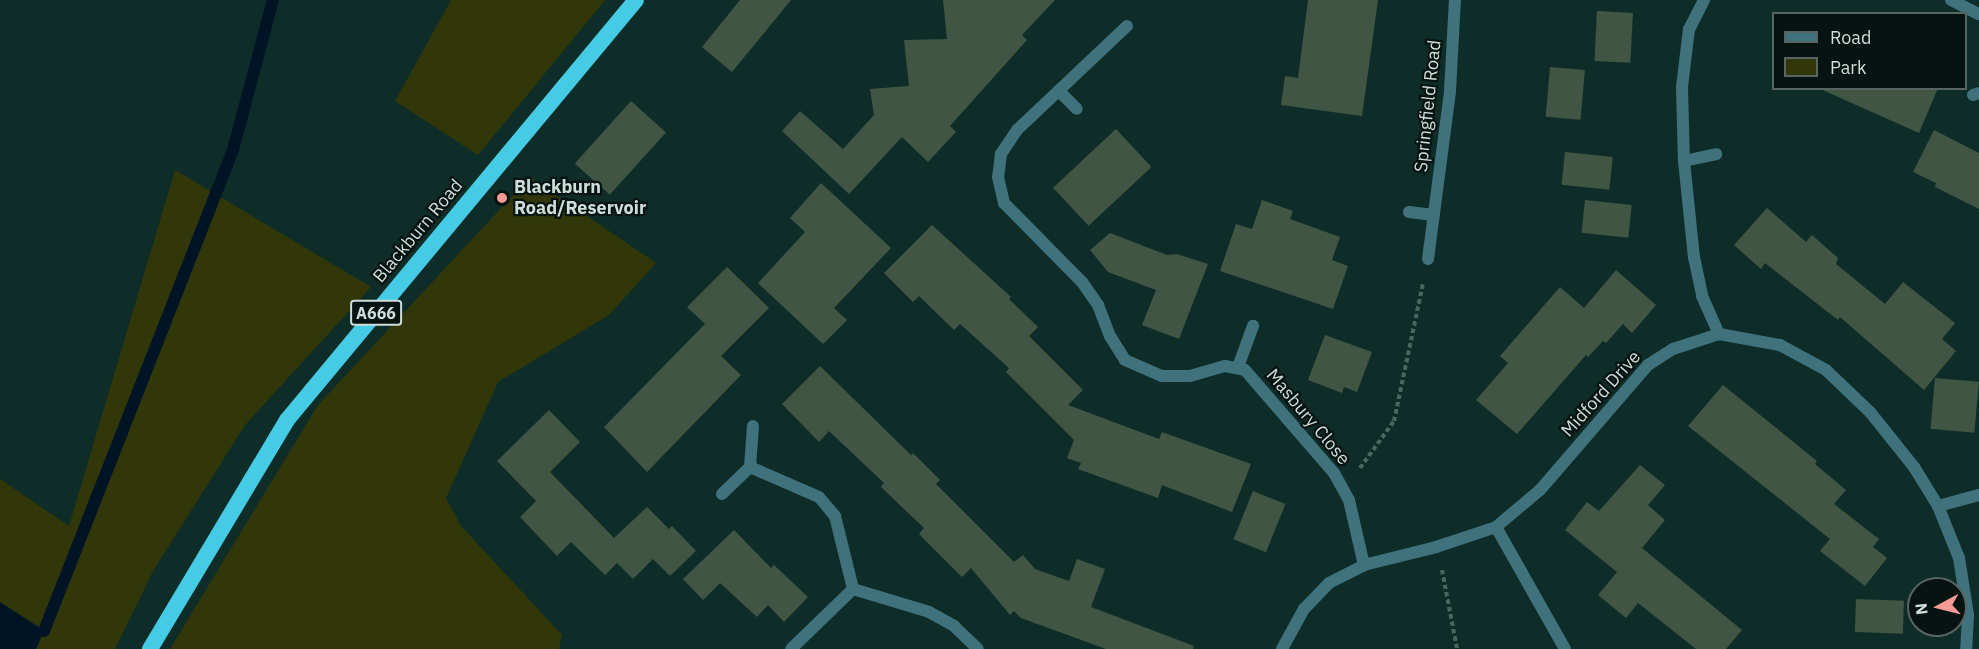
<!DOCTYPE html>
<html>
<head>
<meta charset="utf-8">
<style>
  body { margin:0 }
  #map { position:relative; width:1979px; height:649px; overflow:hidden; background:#0f2d28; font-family:"IBM Plex Sans",sans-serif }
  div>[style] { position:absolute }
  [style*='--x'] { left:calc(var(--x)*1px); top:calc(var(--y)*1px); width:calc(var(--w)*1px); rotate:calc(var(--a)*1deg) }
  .green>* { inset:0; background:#313709 }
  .water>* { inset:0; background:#001426 }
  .stream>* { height:12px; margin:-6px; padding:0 6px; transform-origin:6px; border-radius:6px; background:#001426 }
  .building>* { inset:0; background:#415544; transform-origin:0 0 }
  .path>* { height:4px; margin-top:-2px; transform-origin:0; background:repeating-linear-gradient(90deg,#4b6560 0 4.5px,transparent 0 7.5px) }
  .minor>* { height:12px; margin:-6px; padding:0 6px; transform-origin:6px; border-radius:6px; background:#3f727c }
  .trunk>* { height:16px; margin:-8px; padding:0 8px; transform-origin:8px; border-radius:8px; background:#45cce4 }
  .dots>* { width:16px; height:16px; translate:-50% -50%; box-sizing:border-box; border:3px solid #071310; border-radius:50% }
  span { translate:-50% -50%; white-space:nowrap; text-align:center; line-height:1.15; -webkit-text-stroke:4.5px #071310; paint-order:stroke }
  .shield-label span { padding:2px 4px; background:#071310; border:2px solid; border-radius:4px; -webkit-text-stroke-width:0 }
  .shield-label { font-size:16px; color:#cededa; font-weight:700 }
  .street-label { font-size:18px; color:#cededa }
  .poi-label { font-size:18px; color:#cededa; font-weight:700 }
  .left { translate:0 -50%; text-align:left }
  .legend { position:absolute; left:1772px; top:12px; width:195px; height:78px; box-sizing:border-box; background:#071310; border:2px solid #576461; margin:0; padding:8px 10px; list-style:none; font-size:18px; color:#cededa }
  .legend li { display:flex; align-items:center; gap:12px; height:30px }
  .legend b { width:30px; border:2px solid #576461 }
  .north { position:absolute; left:1907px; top:577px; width:60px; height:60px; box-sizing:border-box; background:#071310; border:2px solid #576461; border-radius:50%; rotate:263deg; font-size:16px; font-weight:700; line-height:24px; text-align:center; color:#cededa }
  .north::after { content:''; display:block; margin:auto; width:21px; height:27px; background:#f59b97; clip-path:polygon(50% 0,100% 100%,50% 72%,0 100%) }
</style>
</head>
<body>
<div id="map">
  <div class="green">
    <i style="clip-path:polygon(451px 0,605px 0,478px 155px,395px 101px)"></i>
    <i style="clip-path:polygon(175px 170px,371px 287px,245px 425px,153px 571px,115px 649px,36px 649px,44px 630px,0 602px,0 479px,69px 526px)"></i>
    <i style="clip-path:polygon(530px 177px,656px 263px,609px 315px,498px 382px,446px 498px,461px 526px,562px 635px,559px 649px,170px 649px,318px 405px)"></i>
  </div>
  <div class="water">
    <i style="clip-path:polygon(0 602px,44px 631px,36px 649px,0 649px)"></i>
  </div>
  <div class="stream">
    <i style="--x:44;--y:631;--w:517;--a:-68.55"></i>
    <i style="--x:233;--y:150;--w:155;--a:-75.1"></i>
  </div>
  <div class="building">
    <i style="clip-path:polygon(740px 0,791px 0,732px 72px,702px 47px)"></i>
    <i style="clip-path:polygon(943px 0,1055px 0,1022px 35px,1027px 40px,950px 126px,956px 132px,928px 162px,902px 137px,849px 194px,782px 131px,800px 111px,843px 149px,874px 115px,870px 89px,909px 86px,904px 40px,947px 39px)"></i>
    <i style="clip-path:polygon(1308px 0,1378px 0,1362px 116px,1281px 105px,1285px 76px,1298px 78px)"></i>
    <i style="left:1597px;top:11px;width:36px;height:50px;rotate:3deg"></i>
    <i style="left:1550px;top:67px;width:35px;height:50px;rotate:5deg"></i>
    <i style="clip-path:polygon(1818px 88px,1938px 88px,1919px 133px)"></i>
    <i style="left:631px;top:101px;width:47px;height:84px;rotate:42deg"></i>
    <i style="left:1116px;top:129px;width:52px;height:86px;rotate:47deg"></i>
    <i style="clip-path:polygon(1934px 130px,1979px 153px,1979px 209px,1935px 187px,1936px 183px,1913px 172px)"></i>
    <i style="left:1565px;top:152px;width:48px;height:33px;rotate:6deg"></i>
    <i style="clip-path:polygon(821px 183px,891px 248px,834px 308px,847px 320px,823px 344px,758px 283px,805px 232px,790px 218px)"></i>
    <i style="clip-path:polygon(1262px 200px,1293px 211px,1290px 219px,1340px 237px,1332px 260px,1348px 266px,1333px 309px,1220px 271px,1236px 224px,1252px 229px)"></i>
    <i style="left:1585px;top:200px;width:47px;height:33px;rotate:6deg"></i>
    <i style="clip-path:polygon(1767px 208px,1806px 242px,1812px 235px,1838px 258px,1836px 264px,1885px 304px,1903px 282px,1955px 323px,1942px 339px,1956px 351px,1924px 390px,1840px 317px,1838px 320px,1765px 263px,1761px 269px,1734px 245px)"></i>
    <i style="clip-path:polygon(932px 225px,1011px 297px,1009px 299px,1038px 327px,1029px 336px,1083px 390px,1068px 405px,1159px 439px,1162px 432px,1251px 464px,1232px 512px,1162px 485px,1158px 498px,1078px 469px,1081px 463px,1067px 458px,1074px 440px,1006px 372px,1009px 368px,960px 324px,954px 330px,919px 296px,913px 302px,884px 273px)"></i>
    <i style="clip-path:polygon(1110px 233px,1167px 255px,1177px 254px,1208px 264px,1179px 339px,1142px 325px,1156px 290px,1108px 272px,1090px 250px)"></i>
    <i style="clip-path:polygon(727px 267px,769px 308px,721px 356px,741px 375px,647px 472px,604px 427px,705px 324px,687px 307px)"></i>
    <i style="clip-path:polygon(1616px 270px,1656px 305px,1632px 333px,1623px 324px,1606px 343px,1603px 341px,1588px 357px,1586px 355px,1517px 434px,1476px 400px,1508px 363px,1500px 356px,1560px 287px,1584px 308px)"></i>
    <i style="clip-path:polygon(1325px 335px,1372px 352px,1357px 392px,1344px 387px,1342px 393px,1308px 380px)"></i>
    <i style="clip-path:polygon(820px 366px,911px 455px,913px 453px,940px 480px,936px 484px,1014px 562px,1023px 555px,1035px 569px,1069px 581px,1077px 559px,1105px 569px,1091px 607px,1194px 646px,1193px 649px,1106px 649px,1021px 618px,1014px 611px,1010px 615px,971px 568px,962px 577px,919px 534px,924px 528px,881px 487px,884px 483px,829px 431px,819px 442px,782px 404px)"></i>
    <i style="left:1935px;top:378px;width:44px;height:51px;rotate:5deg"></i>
    <i style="clip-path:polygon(1723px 385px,1817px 461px,1815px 464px,1846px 490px,1834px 504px,1879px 539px,1873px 547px,1887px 558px,1865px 586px,1820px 551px,1830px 539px,1688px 426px)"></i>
    <i style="clip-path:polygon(549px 410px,580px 442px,550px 472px,614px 538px,647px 507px,669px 529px,672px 526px,696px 551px,670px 576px,653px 559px,633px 579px,617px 563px,605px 575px,571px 542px,557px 556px,520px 517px,536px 501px,497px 461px)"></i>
    <i style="clip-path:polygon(1640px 465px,1665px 485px,1648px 505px,1665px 520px,1642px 548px,1742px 630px,1726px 649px,1696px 649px,1638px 603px,1626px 618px,1598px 595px,1617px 572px,1565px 530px,1587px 502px,1599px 511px)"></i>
    <i style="left:1253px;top:491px;width:35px;height:52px;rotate:22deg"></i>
    <i style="clip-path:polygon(734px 530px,771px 568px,774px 565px,808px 597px,784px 622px,768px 605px,757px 617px,720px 583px,703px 600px,683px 579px)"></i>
    <i style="left:1856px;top:599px;width:48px;height:33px;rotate:2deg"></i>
  </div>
  <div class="path">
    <i style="--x:1360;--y:468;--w:58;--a:-54.1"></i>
    <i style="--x:1394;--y:421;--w:141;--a:-78.1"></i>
    <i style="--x:1442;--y:570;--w:80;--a:79.2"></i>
  </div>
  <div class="minor">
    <i style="--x:1704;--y:0;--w:33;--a:117"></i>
    <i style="--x:1689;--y:29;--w:58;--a:96.9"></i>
    <i style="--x:1682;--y:87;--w:74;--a:88.5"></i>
    <i style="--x:1684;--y:161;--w:97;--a:84.1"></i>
    <i style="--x:1694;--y:257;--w:40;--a:78"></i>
    <i style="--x:1702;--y:296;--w:42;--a:65.9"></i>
    <i style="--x:1951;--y:0;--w:31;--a:27"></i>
    <i style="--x:1127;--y:26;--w:151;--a:136.6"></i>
    <i style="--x:1017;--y:130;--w:29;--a:124"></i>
    <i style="--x:1001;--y:154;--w:23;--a:97"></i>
    <i style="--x:998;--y:177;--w:27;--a:77"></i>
    <i style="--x:1004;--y:203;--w:111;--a:45.4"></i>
    <i style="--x:1082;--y:282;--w:28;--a:55"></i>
    <i style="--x:1098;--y:305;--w:33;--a:69"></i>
    <i style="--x:1110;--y:336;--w:28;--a:58"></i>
    <i style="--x:1125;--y:360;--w:40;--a:23.4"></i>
    <i style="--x:1162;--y:376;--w:28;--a:0"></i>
    <i style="--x:1190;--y:376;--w:36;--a:-16"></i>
    <i style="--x:1225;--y:366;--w:20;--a:11"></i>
    <i style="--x:1245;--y:370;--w:136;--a:49.2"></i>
    <i style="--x:1334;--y:473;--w:31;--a:61"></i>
    <i style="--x:1349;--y:500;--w:67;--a:77"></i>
    <i style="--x:1059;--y:91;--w:25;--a:45"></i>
    <i style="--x:1973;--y:95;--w:6;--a:-18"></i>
    <i style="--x:1684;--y:161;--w:33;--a:-12"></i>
    <i style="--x:1409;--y:212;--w:25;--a:7"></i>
    <i style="--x:1428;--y:259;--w:169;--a:-82.5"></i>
    <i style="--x:1450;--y:91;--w:91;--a:-86.9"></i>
    <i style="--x:1238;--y:367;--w:44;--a:-69.9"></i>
    <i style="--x:750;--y:467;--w:75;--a:23.5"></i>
    <i style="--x:819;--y:497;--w:25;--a:50"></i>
    <i style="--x:835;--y:516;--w:75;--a:76.1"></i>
    <i style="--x:853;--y:589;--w:86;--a:135.9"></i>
    <i style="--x:722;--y:494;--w:39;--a:-44"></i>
    <i style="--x:750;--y:467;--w:41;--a:-85.8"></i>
    <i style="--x:1938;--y:506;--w:42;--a:-15"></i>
    <i style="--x:1496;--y:527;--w:140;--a:60.5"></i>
    <i style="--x:853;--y:589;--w:79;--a:16.8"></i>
    <i style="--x:929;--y:612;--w:29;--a:29"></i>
    <i style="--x:954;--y:626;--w:33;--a:44"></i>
    <i style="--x:1282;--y:649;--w:46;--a:-61.2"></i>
    <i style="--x:1304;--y:609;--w:36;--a:-46"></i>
    <i style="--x:1329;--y:583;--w:39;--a:-27"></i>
    <i style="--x:1364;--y:565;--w:74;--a:-14"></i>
    <i style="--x:1436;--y:547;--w:63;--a:-18.4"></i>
    <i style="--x:1496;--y:527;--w:57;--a:-40.1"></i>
    <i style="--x:1540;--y:490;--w:165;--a:-49.2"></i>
    <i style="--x:1648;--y:365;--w:30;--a:-33"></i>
    <i style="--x:1673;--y:349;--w:48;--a:-18.1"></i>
    <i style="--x:1719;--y:334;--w:62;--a:10.2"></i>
    <i style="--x:1780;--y:345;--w:52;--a:28.5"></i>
    <i style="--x:1826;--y:370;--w:61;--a:43.7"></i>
    <i style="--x:1870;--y:412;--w:70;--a:51.3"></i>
    <i style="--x:1914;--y:467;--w:46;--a:58.4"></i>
    <i style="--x:1938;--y:506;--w:56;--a:68"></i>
    <i style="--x:1959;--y:558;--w:58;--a:81"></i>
    <i style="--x:1968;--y:615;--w:34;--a:93"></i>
  </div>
  <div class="trunk">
    <i style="--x:150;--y:649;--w:267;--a:-59.1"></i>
    <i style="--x:287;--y:420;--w:546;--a:-50.28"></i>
  </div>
  <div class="dots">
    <i style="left:502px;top:198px;background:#f59b97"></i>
  </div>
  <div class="shield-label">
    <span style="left:376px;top:313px">A666</span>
  </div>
  <div class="street-label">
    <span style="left:1428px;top:106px;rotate:-84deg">Springfield Road</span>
    <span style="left:418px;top:231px;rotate:-50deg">Blackburn Road</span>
    <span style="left:1601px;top:394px;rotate:-48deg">Midford Drive</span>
    <span style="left:1308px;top:417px;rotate:50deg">Masbury Close</span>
  </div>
  <div class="poi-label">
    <span class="left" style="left:514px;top:198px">Blackburn<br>Road/Reservoir</span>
  </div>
  <ul class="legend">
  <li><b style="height:8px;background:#3f727c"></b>Road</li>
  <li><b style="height:16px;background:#313709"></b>Park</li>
  </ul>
  <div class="north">N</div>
</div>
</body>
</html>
